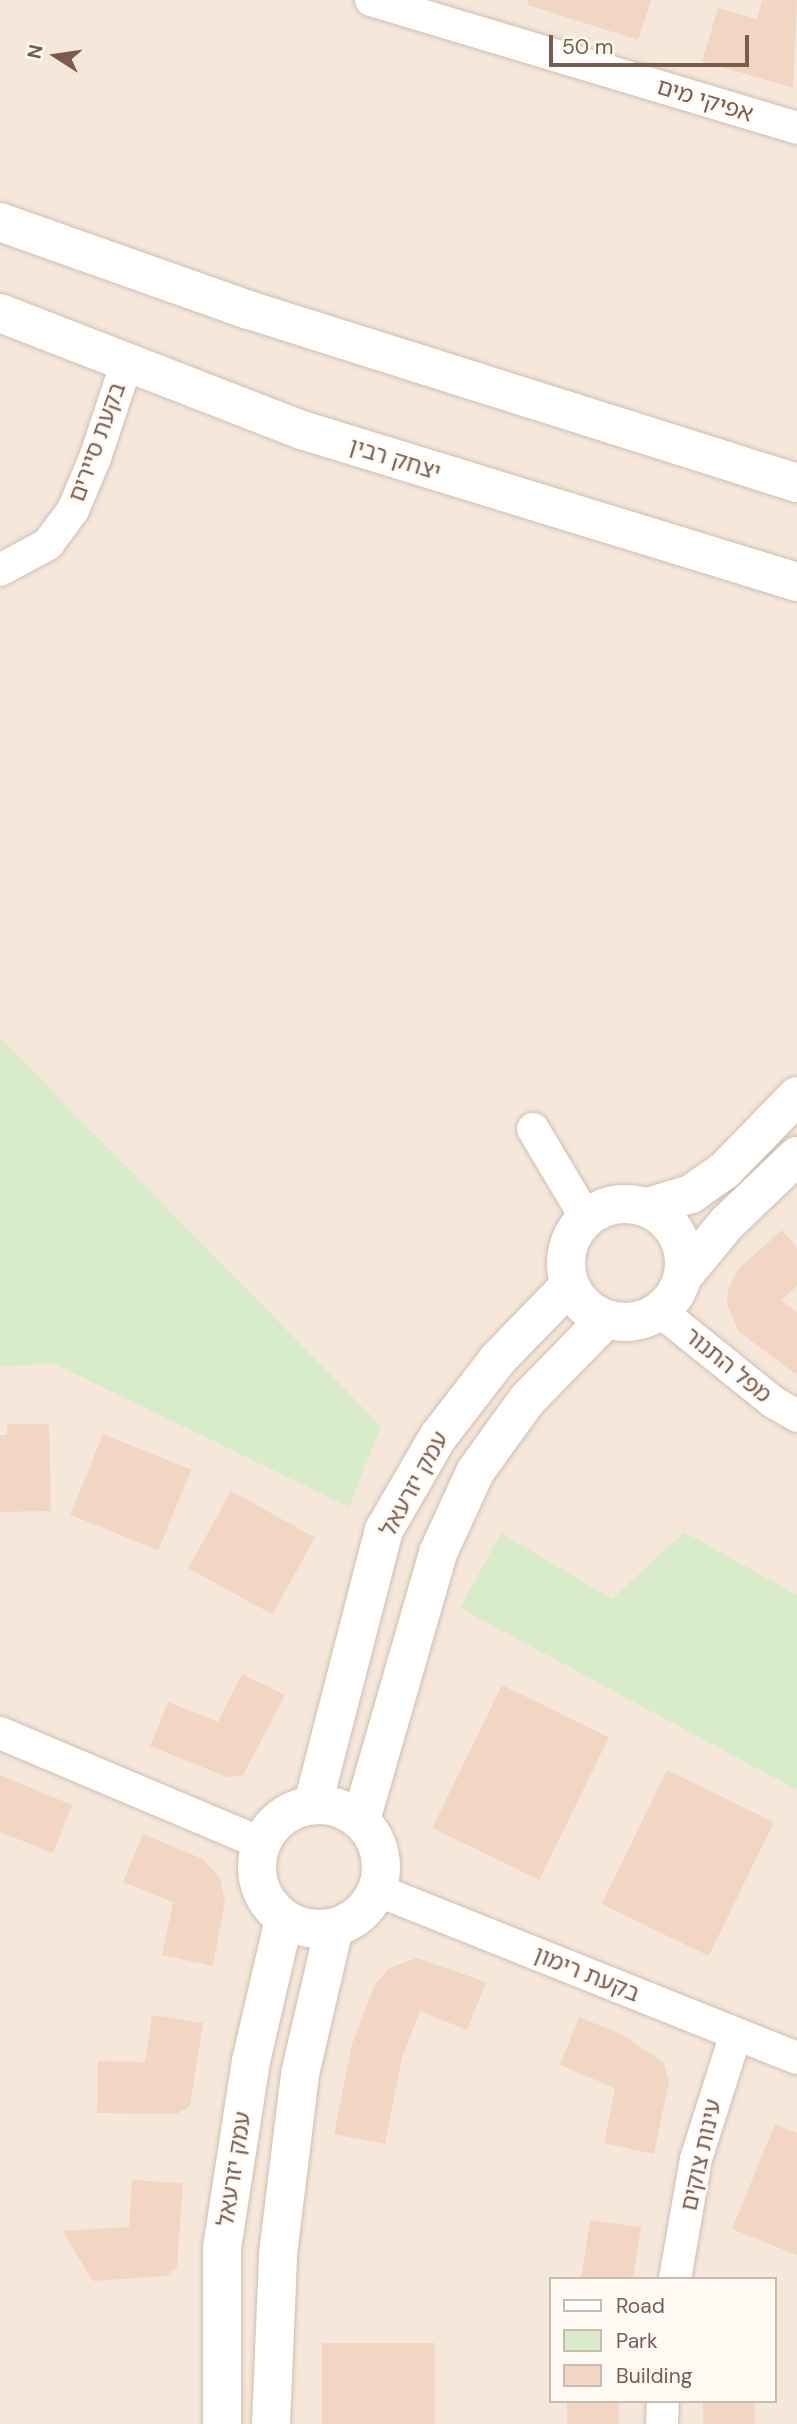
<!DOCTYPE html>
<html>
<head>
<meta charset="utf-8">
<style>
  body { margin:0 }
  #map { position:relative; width:797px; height:2424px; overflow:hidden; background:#fdf6ec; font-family:"DM Sans","Noto Sans Hebrew",sans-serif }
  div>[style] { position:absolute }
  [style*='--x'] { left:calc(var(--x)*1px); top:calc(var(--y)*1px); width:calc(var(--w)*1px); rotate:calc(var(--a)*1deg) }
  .residential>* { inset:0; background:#f5e8da }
  .green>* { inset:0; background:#d8ecc9 }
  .building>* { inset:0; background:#f3d5c3; transform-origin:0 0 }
  .roads { filter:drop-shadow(0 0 2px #d1beb0) drop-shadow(0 0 2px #d1beb0) }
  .minor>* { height:32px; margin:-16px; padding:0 16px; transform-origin:16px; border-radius:16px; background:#fff }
  .secondary>* { height:38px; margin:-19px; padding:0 19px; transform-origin:19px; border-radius:19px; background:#fff }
  .secondary>.ring { margin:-19px; padding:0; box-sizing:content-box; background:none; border:38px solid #fff; border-radius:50% }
  span { translate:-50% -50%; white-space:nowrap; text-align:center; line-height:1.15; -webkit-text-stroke:5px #fffaf3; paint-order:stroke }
  .street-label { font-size:23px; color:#7a5c4d }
  .legend { position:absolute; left:549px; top:2277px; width:228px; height:126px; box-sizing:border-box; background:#fffaf3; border:2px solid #cabbb1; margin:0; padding:9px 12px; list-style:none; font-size:21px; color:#7a5c4d }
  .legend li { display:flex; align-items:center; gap:14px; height:35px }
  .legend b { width:35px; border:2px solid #cabbb1 }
  .north { position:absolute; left:21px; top:21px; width:70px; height:70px; -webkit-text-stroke:5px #fffaf3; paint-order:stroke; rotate:282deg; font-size:19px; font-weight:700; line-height:28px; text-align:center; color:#7a5c4d }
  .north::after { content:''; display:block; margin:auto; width:24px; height:32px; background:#7a5c4d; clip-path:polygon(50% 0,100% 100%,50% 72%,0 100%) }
  .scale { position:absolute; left:549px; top:35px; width:200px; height:32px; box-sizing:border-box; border:4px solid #7a5c4d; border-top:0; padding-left:9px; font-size:21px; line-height:24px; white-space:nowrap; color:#7a5c4d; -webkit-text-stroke:5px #fffaf3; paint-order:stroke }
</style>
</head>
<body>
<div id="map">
  <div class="residential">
    <i style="clip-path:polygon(evenodd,0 0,797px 0,797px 2424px,0 2424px,0 0,550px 2279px,774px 2279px,774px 2401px,550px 2401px,550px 2279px)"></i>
  </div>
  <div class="green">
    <i style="clip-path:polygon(0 1038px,381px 1426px,349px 1507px,53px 1363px,0 1367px)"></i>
    <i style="clip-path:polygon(684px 1532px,797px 1595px,797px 1790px,460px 1608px,501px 1533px,612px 1599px)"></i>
  </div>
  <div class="building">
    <i style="clip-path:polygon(528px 0,651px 0,638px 40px,528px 5px)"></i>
    <i style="clip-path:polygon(762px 0,797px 0,793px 88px,702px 61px,718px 8px,757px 19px)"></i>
    <i style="clip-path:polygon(782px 1230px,797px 1248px,797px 1286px,781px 1300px,797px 1312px,797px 1375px,739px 1332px,727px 1304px,728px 1289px,739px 1268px)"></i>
    <i style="clip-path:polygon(7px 1424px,49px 1424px,51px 1511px,0 1512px,0 1435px,7px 1435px)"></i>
    <i style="left:103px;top:1434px;width:95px;height:87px;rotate:22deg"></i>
    <i style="left:231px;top:1491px;width:96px;height:88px;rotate:29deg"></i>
    <i style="clip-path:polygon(242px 1674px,285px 1695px,243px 1775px,227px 1777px,150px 1746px,168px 1702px,218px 1722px)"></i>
    <i style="left:502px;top:1685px;width:119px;height:159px;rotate:26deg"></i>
    <i style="left:667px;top:1770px;width:119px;height:149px;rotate:26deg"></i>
    <i style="clip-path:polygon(0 1775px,72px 1805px,53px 1853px,0 1832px)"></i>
    <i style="clip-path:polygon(143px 1834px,203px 1859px,220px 1878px,225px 1901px,213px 1966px,162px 1955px,173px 1902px,123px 1882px)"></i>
    <i style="clip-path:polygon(417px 1958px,486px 1982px,467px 2030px,420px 2011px,402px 2058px,385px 2144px,334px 2134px,352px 2044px,374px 1986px,389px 1968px)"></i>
    <i style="clip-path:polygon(152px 2015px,203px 2023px,190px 2106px,176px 2114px,97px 2113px,98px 2061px,145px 2062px)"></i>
    <i style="clip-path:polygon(579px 2017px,623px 2035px,664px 2063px,669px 2082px,654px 2154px,604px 2143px,615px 2088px,560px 2065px)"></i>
    <i style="clip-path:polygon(775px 2124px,797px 2133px,797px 2255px,732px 2229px)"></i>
    <i style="clip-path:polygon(132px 2180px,183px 2183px,177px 2267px,166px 2276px,93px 2281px,62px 2231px,129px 2227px)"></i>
    <i style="clip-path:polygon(590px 2220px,641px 2227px,633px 2279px,581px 2279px)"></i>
    <i style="left:322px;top:2343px;width:113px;height:81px"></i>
    <i style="left:567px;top:2401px;width:52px;height:23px"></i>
    <i style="left:703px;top:2401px;width:52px;height:23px"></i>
  </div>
  <div class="roads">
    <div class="minor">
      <i style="--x:371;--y:0;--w:445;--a:16.7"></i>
      <i style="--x:0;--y:570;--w:55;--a:-28.4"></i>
      <i style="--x:48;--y:544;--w:42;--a:-53.7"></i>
      <i style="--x:73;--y:510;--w:56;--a:-67.1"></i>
      <i style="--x:95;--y:458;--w:101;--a:-71.6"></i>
      <i style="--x:533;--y:1129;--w:104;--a:59.2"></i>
      <i style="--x:660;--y:1311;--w:145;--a:38.8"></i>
      <i style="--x:773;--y:1402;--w:28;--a:30"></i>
      <i style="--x:0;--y:1733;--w:283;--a:22.9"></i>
      <i style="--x:377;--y:1890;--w:452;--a:21.8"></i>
      <i style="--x:675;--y:2279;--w:122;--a:-80.1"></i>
      <i style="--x:696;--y:2159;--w:131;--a:-72.3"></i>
      <i style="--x:662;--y:2424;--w:23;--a:-88"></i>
    </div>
    <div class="secondary">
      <i style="--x:0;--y:222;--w:264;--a:19.5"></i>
      <i style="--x:249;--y:310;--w:575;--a:17.52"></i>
      <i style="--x:0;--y:313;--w:327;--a:21.2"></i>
      <i style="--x:305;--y:431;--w:515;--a:17.06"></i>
      <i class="ring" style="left:566px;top:1204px;width:80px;height:80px"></i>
      <i style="--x:648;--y:1207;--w:45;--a:-16.8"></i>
      <i style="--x:691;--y:1194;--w:42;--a:-35.2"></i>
      <i style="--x:725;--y:1170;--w:103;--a:-45.8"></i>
      <i style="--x:684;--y:1275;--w:67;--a:-50.4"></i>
      <i style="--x:727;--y:1223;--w:97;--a:-43.7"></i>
      <i style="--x:313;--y:1804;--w:283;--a:-75.5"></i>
      <i style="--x:384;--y:1530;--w:108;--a:-59.9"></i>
      <i style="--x:438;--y:1437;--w:98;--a:-52.4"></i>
      <i style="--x:498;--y:1359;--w:103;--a:-45.8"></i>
      <i class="ring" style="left:257px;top:1805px;width:86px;height:86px"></i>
      <i style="--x:361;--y:1820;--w:278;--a:-73.9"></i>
      <i style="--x:438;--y:1553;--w:89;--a:-65.4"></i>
      <i style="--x:475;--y:1472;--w:89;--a:-54.2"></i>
      <i style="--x:527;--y:1400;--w:113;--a:-45.7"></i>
      <i style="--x:222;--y:2424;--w:176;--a:-90"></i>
      <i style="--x:222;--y:2248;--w:189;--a:-81.2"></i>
      <i style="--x:251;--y:2061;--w:146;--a:-76.9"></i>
      <i style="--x:271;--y:2424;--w:170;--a:-87.6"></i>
      <i style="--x:278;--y:2254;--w:181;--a:-83"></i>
      <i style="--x:300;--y:2074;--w:150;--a:-76.9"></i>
    </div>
  </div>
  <div class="street-label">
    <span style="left:705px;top:100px;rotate:17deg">אפיקי מים</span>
    <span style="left:97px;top:442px;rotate:-70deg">בקעת סיירים</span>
    <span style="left:395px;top:459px;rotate:17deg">יצחק רבין</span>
    <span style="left:728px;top:1365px;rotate:39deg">מפל התנור</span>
    <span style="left:414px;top:1484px;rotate:-61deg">עמק יזרעאל</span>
    <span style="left:587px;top:1974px;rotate:22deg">בקעת רימון</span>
    <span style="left:701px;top:2155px;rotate:-77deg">עינות צוקים</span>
    <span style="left:234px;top:2169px;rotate:-81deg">עמק יזרעאל</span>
  </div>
  <ul class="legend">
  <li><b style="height:9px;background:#fff"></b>Road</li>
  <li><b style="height:19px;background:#d8ecc9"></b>Park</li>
  <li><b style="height:19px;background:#f3d5c3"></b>Building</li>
  </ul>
  <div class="north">N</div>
  <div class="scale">50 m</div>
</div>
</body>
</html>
